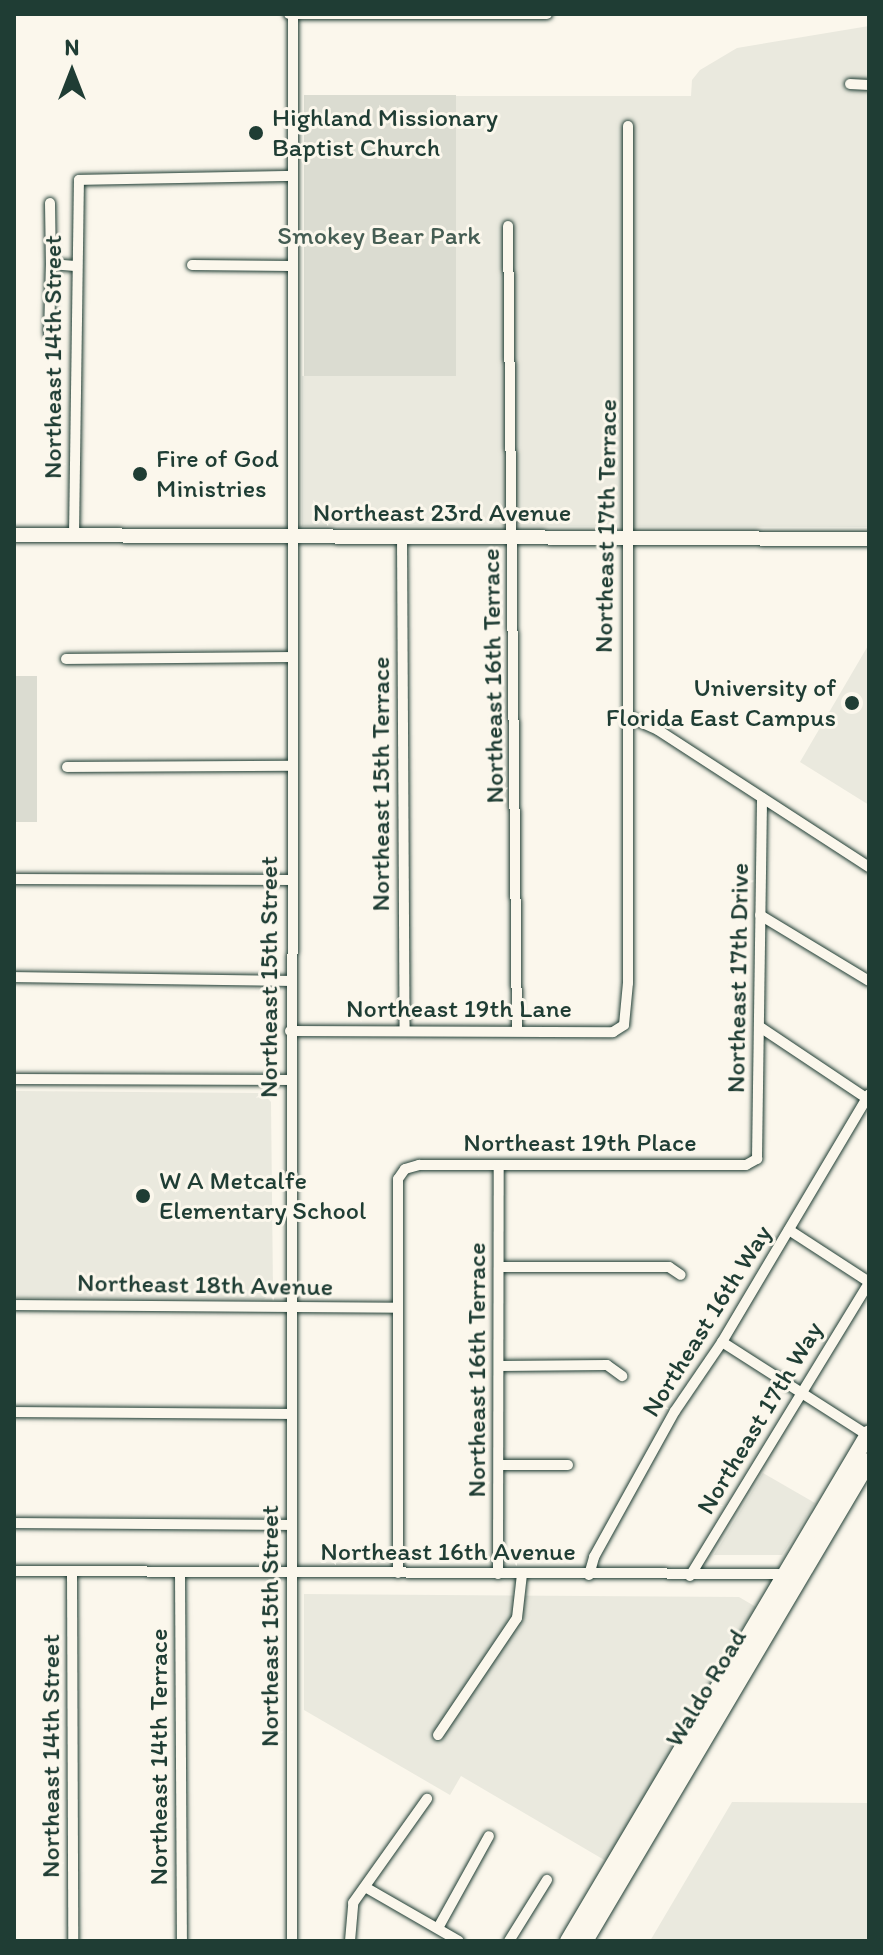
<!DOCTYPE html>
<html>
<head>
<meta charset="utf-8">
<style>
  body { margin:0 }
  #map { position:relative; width:883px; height:1955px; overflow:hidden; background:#fbf7ec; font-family:Itim,sans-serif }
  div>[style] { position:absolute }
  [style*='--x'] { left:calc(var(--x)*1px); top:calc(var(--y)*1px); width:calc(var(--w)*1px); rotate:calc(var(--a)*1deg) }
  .built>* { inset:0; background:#eae9de }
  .green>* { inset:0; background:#dbdcd1; transform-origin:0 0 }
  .roads { filter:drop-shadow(0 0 2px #1f3d34) drop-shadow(0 0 2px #1f3d34) }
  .minor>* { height:10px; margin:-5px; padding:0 5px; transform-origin:5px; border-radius:5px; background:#fbf7ec }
  .major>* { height:14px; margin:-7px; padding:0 7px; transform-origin:7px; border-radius:7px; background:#fbf7ec }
  .highway>* { height:16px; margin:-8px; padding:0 8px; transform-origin:8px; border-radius:8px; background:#fbf7ec }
  .dots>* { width:22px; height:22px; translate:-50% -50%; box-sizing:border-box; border:4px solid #fbf7ec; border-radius:50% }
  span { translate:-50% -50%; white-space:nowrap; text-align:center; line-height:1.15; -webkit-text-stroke:6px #fbf7ec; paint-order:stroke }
  .poi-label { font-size:26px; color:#1f3d34 }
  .left { translate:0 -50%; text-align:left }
  .right { translate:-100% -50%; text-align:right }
  .park-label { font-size:26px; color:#455d53 }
  .street-label { font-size:26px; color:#1f3d34 }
  .frame { position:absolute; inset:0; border:16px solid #1f3d34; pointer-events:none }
  .north { position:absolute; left:32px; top:32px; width:80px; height:80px; -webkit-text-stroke:6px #fbf7ec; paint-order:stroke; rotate:0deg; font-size:22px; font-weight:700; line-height:32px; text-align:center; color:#1f3d34 }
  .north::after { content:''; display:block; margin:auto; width:28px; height:36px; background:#1f3d34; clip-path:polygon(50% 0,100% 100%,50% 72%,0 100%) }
</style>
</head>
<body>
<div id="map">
  <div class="built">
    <i style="clip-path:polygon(869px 26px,869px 527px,302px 526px,302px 376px,455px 376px,456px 96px,691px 96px,692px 80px,700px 70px,737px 48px)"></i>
    <i style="clip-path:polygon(869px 644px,869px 805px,800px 762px)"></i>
    <i style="clip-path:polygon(14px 1091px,263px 1093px,271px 1102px,273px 1291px,264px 1299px,14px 1298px)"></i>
    <i style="clip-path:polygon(763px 1473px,815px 1503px,782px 1555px,714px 1555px)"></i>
    <i style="clip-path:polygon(304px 1594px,739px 1597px,756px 1607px,606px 1861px,461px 1776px,450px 1795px,304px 1710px)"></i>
    <i style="clip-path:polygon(732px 1802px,869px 1803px,869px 1941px,650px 1941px)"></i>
  </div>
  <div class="green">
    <i style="left:304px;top:95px;width:152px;height:281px"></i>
    <i style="left:14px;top:676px;width:23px;height:146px"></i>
  </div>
  <div class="roads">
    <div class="minor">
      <i style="--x:289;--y:14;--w:258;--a:0"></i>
      <i style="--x:850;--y:84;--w:19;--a:3"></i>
      <i style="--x:50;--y:203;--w:61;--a:89.1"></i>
      <i style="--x:508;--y:226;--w:805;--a:89.36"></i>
      <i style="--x:192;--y:265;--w:99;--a:0.6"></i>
      <i style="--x:49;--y:334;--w:70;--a:-88.4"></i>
      <i style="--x:51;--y:264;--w:24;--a:5"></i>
      <i style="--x:74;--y:535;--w:355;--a:-89.2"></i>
      <i style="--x:79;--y:180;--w:214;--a:-1.1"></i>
      <i style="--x:402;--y:537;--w:493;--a:89.7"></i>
      <i style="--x:66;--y:659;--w:223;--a:-0.5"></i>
      <i style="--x:627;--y:716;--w:34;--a:24"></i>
      <i style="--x:658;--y:730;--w:252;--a:33"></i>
      <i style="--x:67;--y:767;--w:224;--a:-0.3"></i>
      <i style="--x:14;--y:879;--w:277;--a:0.2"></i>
      <i style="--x:760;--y:915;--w:127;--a:31.2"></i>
      <i style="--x:14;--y:977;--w:275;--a:0.8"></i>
      <i style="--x:760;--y:1027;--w:128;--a:33.8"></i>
      <i style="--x:290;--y:1031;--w:323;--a:0.2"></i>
      <i style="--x:613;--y:1032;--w:13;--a:-32"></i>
      <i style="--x:624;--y:1025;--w:42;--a:-84.6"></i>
      <i style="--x:628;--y:983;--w:857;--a:-90"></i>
      <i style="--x:14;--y:1079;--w:277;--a:0.2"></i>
      <i style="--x:789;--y:1230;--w:95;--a:33"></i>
      <i style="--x:499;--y:1267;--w:170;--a:0"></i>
      <i style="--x:669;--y:1267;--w:14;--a:34"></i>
      <i style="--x:14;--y:1305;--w:382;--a:0.4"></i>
      <i style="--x:722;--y:1342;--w:174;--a:32.6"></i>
      <i style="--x:499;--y:1366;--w:108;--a:-0.5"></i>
      <i style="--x:607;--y:1365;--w:19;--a:36"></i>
      <i style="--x:14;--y:1412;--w:277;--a:0.4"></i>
      <i style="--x:500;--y:1465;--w:68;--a:0"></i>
      <i style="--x:14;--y:1523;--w:278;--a:0.4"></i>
      <i style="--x:14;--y:1571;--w:774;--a:0.22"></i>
      <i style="--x:72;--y:1572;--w:369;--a:89.8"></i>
      <i style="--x:180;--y:1572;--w:369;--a:89.7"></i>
      <i style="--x:398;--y:1573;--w:394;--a:-90"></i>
      <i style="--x:398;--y:1179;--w:12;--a:-55"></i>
      <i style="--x:405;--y:1169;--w:15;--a:-16"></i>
      <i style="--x:419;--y:1165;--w:327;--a:0"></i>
      <i style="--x:746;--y:1165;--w:13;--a:-29"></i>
      <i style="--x:757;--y:1159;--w:361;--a:-89.2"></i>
      <i style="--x:498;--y:1574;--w:409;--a:-89.9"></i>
      <i style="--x:589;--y:1575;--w:19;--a:-74"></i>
      <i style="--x:594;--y:1557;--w:167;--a:-61"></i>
      <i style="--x:675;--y:1411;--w:83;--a:-55.7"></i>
      <i style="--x:722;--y:1342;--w:288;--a:-59.3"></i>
      <i style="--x:690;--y:1576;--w:343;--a:-58.6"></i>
      <i style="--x:438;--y:1735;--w:141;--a:-56"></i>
      <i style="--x:517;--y:1618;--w:44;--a:-83.5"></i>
      <i style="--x:365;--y:1887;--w:108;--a:29.9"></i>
      <i style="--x:438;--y:1928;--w:105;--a:-61"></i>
      <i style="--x:292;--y:1941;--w:1927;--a:-89.97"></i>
      <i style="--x:350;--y:1941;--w:38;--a:-85"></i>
      <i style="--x:353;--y:1903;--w:128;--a:-54.6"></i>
      <i style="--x:509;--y:1941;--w:72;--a:-58.1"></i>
    </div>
    <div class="major">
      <i style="--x:14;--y:535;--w:855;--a:0.27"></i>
    </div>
    <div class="highway">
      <i style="--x:568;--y:1941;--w:590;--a:-59.35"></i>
      <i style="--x:585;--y:1941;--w:558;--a:-59.39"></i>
    </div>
  </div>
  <div class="dots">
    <i style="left:256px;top:133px;background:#1f3d34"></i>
    <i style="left:140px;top:474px;background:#1f3d34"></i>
    <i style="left:852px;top:703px;background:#1f3d34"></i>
    <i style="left:143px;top:1196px;background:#1f3d34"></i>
  </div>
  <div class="poi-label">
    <span class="left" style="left:272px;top:133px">Highland Missionary<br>Baptist Church</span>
    <span class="left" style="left:156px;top:474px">Fire of God<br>Ministries</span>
    <span class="right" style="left:836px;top:703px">University of<br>Florida East Campus</span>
    <span class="left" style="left:159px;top:1196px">W A Metcalfe<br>Elementary School</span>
  </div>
  <div class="park-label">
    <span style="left:379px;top:236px">Smokey Bear Park</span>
  </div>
  <div class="street-label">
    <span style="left:53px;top:357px;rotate:-90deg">Northeast 14th Street</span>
    <span style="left:442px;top:513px">Northeast 23rd Avenue</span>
    <span style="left:606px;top:526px;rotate:-89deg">Northeast 17th Terrace</span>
    <span style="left:493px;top:676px;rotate:-91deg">Northeast 16th Terrace</span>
    <span style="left:381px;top:784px;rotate:-90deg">Northeast 15th Terrace</span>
    <span style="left:269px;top:977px;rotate:-90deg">Northeast 15th Street</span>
    <span style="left:738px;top:978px;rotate:-89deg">Northeast 17th Drive</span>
    <span style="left:459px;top:1009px">Northeast 19th Lane</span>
    <span style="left:580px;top:1143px">Northeast 19th Place</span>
    <span style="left:205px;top:1285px;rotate:1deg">Northeast 18th Avenue</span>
    <span style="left:707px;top:1321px;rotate:-58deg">Northeast 16th Way</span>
    <span style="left:477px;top:1370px;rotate:-90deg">Northeast 16th Terrace</span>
    <span style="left:760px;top:1418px;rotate:-59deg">Northeast 17th Way</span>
    <span style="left:448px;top:1552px">Northeast 16th Avenue</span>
    <span style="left:270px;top:1626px;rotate:-90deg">Northeast 15th Street</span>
    <span style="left:706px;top:1688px;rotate:-59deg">Waldo Road</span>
    <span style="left:51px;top:1756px;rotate:-90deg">Northeast 14th Street</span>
    <span style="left:159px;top:1757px;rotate:-90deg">Northeast 14th Terrace</span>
  </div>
  <div class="frame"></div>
  <div class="north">N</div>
</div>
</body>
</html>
